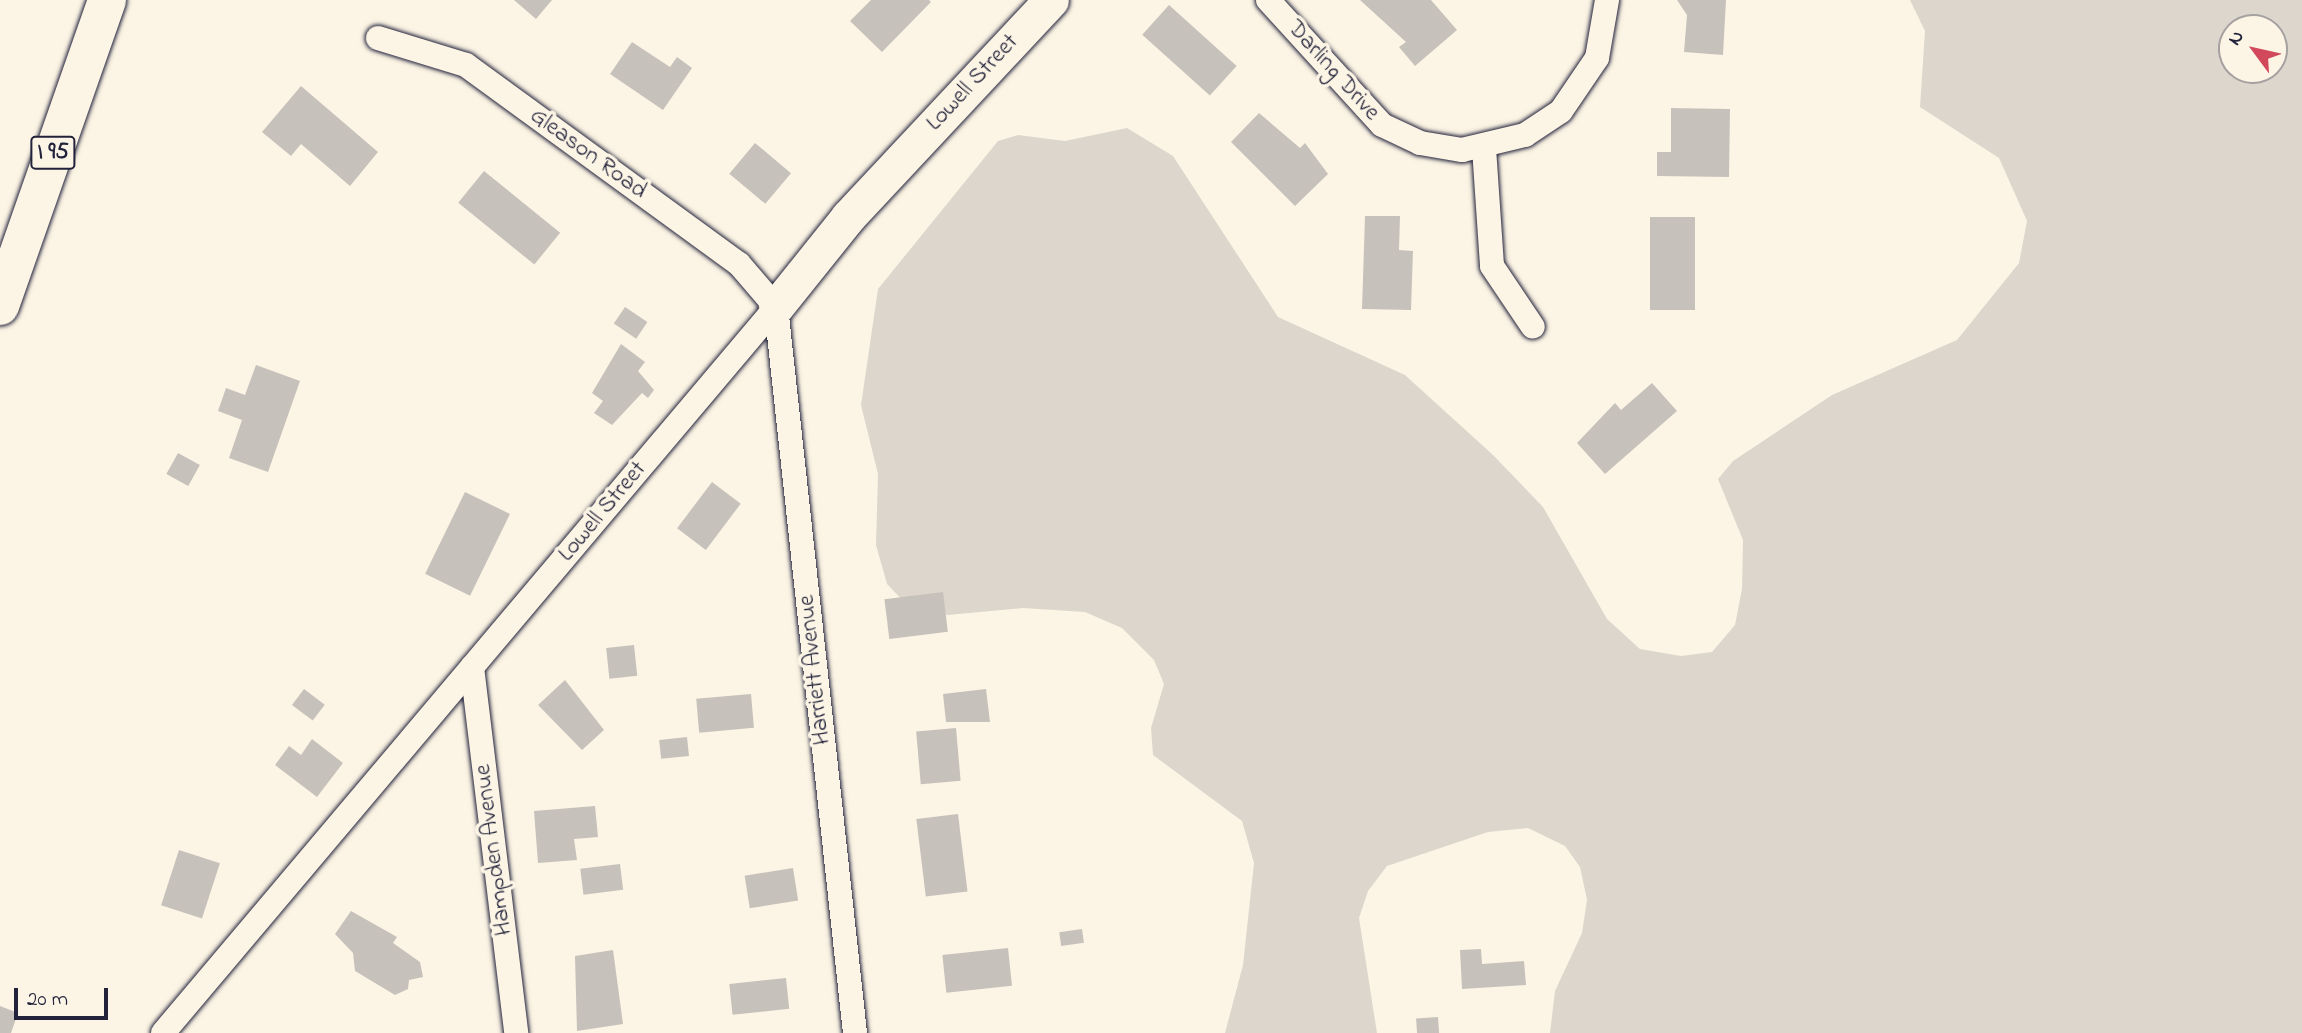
<!DOCTYPE html>
<html>
<head>
<meta charset="utf-8">
<style>
  body { margin:0 }
  #map { position:relative; width:2302px; height:1033px; overflow:hidden; background:#fcf5e5; font-family:"Indie Flower",sans-serif }
  div>[style] { position:absolute }
  [style*='--x'] { left:calc(var(--x)*1px); top:calc(var(--y)*1px); width:calc(var(--w)*1px); rotate:calc(var(--a)*1deg) }
  .green>* { inset:0; background:#dcd6cc }
  .building>* { inset:0; background:#c6c1bb; transform-origin:0 0 }
  .roads { filter:drop-shadow(0 0 2px #22223b) drop-shadow(0 0 2px #22223b) }
  .street>* { height:24px; margin:-12px; padding:0 12px; transform-origin:12px; border-radius:12px; background:#fcf5e5 }
  .secondary>* { height:35px; margin:-17.5px; padding:0 17.5px; transform-origin:17.5px; border-radius:17.5px; background:#fcf5e5 }
  .highway>* { height:38px; margin:-19px; padding:0 19px; transform-origin:19px; border-radius:19px; background:#fcf5e5 }
  span { translate:-50% -50%; white-space:nowrap; text-align:center; line-height:1.15; -webkit-text-stroke:7px #fcf5e5; paint-order:stroke }
  .shield-label span { padding:2px 5px; background:#fcf5e5; border:2px solid; border-radius:5px; -webkit-text-stroke-width:0 }
  .shield-label { font-size:23px; color:#22223b; font-weight:700 }
  .street-label { font-size:24px; color:#22223b }
  .north { position:absolute; left:2218px; top:14px; width:70px; height:70px; box-sizing:border-box; background:#fcf5e5; border:2px solid #a5a1a1; border-radius:50%; rotate:303deg; font-size:19px; font-weight:700; line-height:28px; text-align:center; color:#22223b }
  .north::after { content:''; display:block; margin:auto; width:24px; height:32px; background:#d1495b; clip-path:polygon(50% 0,100% 100%,50% 72%,0 100%) }
  .scale { position:absolute; left:14px; top:988px; width:94px; height:32px; box-sizing:border-box; border:4px solid #22223b; border-top:0; padding-left:9px; font-size:21px; line-height:24px; white-space:nowrap; color:#22223b; -webkit-text-stroke:5px #fcf5e5; paint-order:stroke }
</style>
</head>
<body>
<div id="map">
  <div class="green">
    <i style="clip-path:polygon(evenodd,1910px 0,2302px 0,2302px 1033px,1550px 1033px,1555px 991px,1582px 933px,1587px 900px,1580px 867px,1565px 846px,1528px 828px,1488px 832px,1387px 866px,1368px 891px,1359px 918px,1377px 1033px,1225px 1033px,1243px 965px,1254px 863px,1242px 821px,1153px 755px,1151px 728px,1164px 684px,1154px 660px,1122px 628px,1085px 612px,1023px 608px,948px 615px,907px 605px,887px 584px,876px 545px,878px 474px,861px 405px,878px 289px,998px 141px,1018px 135px,1065px 141px,1127px 128px,1173px 156px,1278px 317px,1405px 375px,1493px 455px,1543px 507px,1607px 619px,1640px 649px,1681px 656px,1712px 652px,1735px 625px,1742px 589px,1743px 540px,1718px 479px,1733px 461px,1832px 395px,1957px 340px,2019px 263px,2027px 221px,1999px 158px,1920px 107px,1925px 31px,1910px 0,2232px 28px,2274px 28px,2274px 70px,2232px 70px,2232px 28px)"></i>
  </div>
  <div class="building">
    <i style="clip-path:polygon(514px 0,552px 0,536px 19px)"></i>
    <i style="clip-path:polygon(871px 0,929px 0,931px 2px,882px 52px,850px 21px)"></i>
    <i style="clip-path:polygon(1360px 0,1431px 0,1457px 30px,1415px 66px,1399px 47px,1406px 42px)"></i>
    <i style="clip-path:polygon(1677px 0,1726px 0,1723px 55px,1684px 52px,1687px 15px)"></i>
    <i style="left:1169px;top:5px;width:91px;height:40px;rotate:42deg"></i>
    <i style="clip-path:polygon(632px 42px,670px 67px,677px 57px,692px 68px,663px 110px,610px 74px)"></i>
    <i style="clip-path:polygon(301px 86px,378px 152px,350px 186px,301px 144px,291px 156px,262px 132px)"></i>
    <i style="clip-path:polygon(1671px 108px,1730px 109px,1729px 177px,1657px 176px,1657px 152px,1671px 152px)"></i>
    <i style="clip-path:polygon(1259px 113px,1300px 148px,1305px 143px,1328px 174px,1295px 206px,1231px 142px)"></i>
    <i style="left:755px;top:143px;width:47px;height:40px;rotate:40deg"></i>
    <i style="left:484px;top:171px;width:98px;height:41px;rotate:39deg"></i>
    <i style="clip-path:polygon(1365px 216px,1400px 216px,1399px 250px,1413px 251px,1411px 310px,1362px 309px)"></i>
    <i style="left:1650px;top:217px;width:45px;height:93px"></i>
    <i style="left:625px;top:307px;width:27px;height:20px;rotate:34deg"></i>
    <i style="clip-path:polygon(621px 344px,645px 362px,638px 371px,654px 390px,648px 398px,642px 393px,612px 425px,594px 413px,603px 401px,592px 393px)"></i>
    <i style="clip-path:polygon(256px 365px,300px 381px,268px 472px,229px 458px,242px 420px,218px 411px,226px 388px,245px 395px)"></i>
    <i style="clip-path:polygon(1652px 383px,1677px 411px,1605px 474px,1577px 443px,1615px 403px,1621px 410px)"></i>
    <i style="left:178px;top:453px;width:25px;height:24px;rotate:29deg"></i>
    <i style="left:712px;top:482px;width:36px;height:58px;rotate:37deg"></i>
    <i style="left:465px;top:492px;width:50px;height:91px;rotate:26deg"></i>
    <i style="left:943px;top:592px;width:40px;height:59px;rotate:83deg"></i>
    <i style="left:634px;top:645px;width:31px;height:28px;rotate:84deg"></i>
    <i style="clip-path:polygon(565px 680px,604px 730px,582px 750px,538px 705px)"></i>
    <i style="left:304px;top:689px;width:26px;height:20px;rotate:37deg"></i>
    <i style="clip-path:polygon(986px 689px,990px 722px,946px 722px,943px 694px)"></i>
    <i style="left:751px;top:694px;width:34px;height:55px;rotate:85deg"></i>
    <i style="left:956px;top:728px;width:53px;height:40px;rotate:85deg"></i>
    <i style="left:687px;top:737px;width:19px;height:28px;rotate:84deg"></i>
    <i style="clip-path:polygon(312px 739px,343px 763px,317px 797px,275px 765px,289px 746px,301px 755px)"></i>
    <i style="clip-path:polygon(595px 806px,598px 837px,574px 839px,577px 860px,538px 863px,534px 811px)"></i>
    <i style="left:958px;top:814px;width:78px;height:42px;rotate:83deg"></i>
    <i style="left:179px;top:850px;width:43px;height:58px;rotate:18deg"></i>
    <i style="left:620px;top:864px;width:26px;height:40px;rotate:83deg"></i>
    <i style="left:793px;top:868px;width:33px;height:49px;rotate:81deg"></i>
    <i style="clip-path:polygon(351px 911px,397px 937px,393px 943px,420px 962px,423px 977px,409px 980px,408px 989px,395px 995px,355px 971px,353px 953px,335px 934px)"></i>
    <i style="left:1082px;top:929px;width:14px;height:23px;rotate:82deg"></i>
    <i style="left:1008px;top:948px;width:38px;height:66px;rotate:84deg"></i>
    <i style="clip-path:polygon(1481px 949px,1482px 964px,1524px 961px,1526px 985px,1462px 989px,1460px 950px)"></i>
    <i style="clip-path:polygon(613px 950px,623px 1024px,577px 1031px,575px 956px)"></i>
    <i style="left:786px;top:978px;width:31px;height:57px;rotate:84deg"></i>
    <i style="clip-path:polygon(0 1006px,18px 1013px,11px 1033px,0 1033px)"></i>
    <i style="left:1438px;top:1017px;width:16px;height:22px;rotate:86deg"></i>
  </div>
  <div class="roads">
    <div class="street">
      <i style="--x:1268;--y:0;--w:169;--a:47.6"></i>
      <i style="--x:1382;--y:125;--w:42;--a:25.3"></i>
      <i style="--x:1420;--y:143;--w:43;--a:9.5"></i>
      <i style="--x:1462;--y:150;--w:65;--a:-13.4"></i>
      <i style="--x:1525;--y:135;--w:43;--a:-33.7"></i>
      <i style="--x:1561;--y:111;--w:64;--a:-55.8"></i>
      <i style="--x:1597;--y:58;--w:59;--a:-80.2"></i>
      <i style="--x:378;--y:38;--w:92;--a:17.1"></i>
      <i style="--x:466;--y:65;--w:338;--a:36.1"></i>
      <i style="--x:739;--y:264;--w:57;--a:49.3"></i>
      <i style="--x:1484;--y:148;--w:118;--a:86.1"></i>
      <i style="--x:1492;--y:266;--w:73;--a:56.1"></i>
      <i style="--x:776;--y:307;--w:730;--a:83.79"></i>
      <i style="--x:472;--y:667;--w:369;--a:83.1"></i>
      <i style="--x:163;--y:1033;--w:950;--a:-49.82"></i>
    </div>
    <div class="secondary">
      <i style="--x:776;--y:307;--w:115;--a:-51.3"></i>
      <i style="--x:848;--y:217;--w:297;--a:-46.9"></i>
    </div>
    <div class="highway">
      <i style="--x:0;--y:306;--w:324;--a:-70.7"></i>
    </div>
  </div>
  <div class="shield-label">
    <span style="left:53px;top:153px">I 95</span>
  </div>
  <div class="street-label">
    <span style="left:1333px;top:71px;rotate:48deg">Darling Drive</span>
    <span style="left:973px;top:83px;rotate:-47deg">Lowell Street</span>
    <span style="left:588px;top:154px;rotate:36deg">Gleason Road</span>
    <span style="left:603px;top:512px;rotate:-50deg">Lowell Street</span>
    <span style="left:815px;top:670px;rotate:-96deg">Harriett Avenue</span>
    <span style="left:494px;top:850px;rotate:-97deg">Hampden Avenue</span>
  </div>
  <div class="north">N</div>
  <div class="scale">20 m</div>
</div>
</body>
</html>
